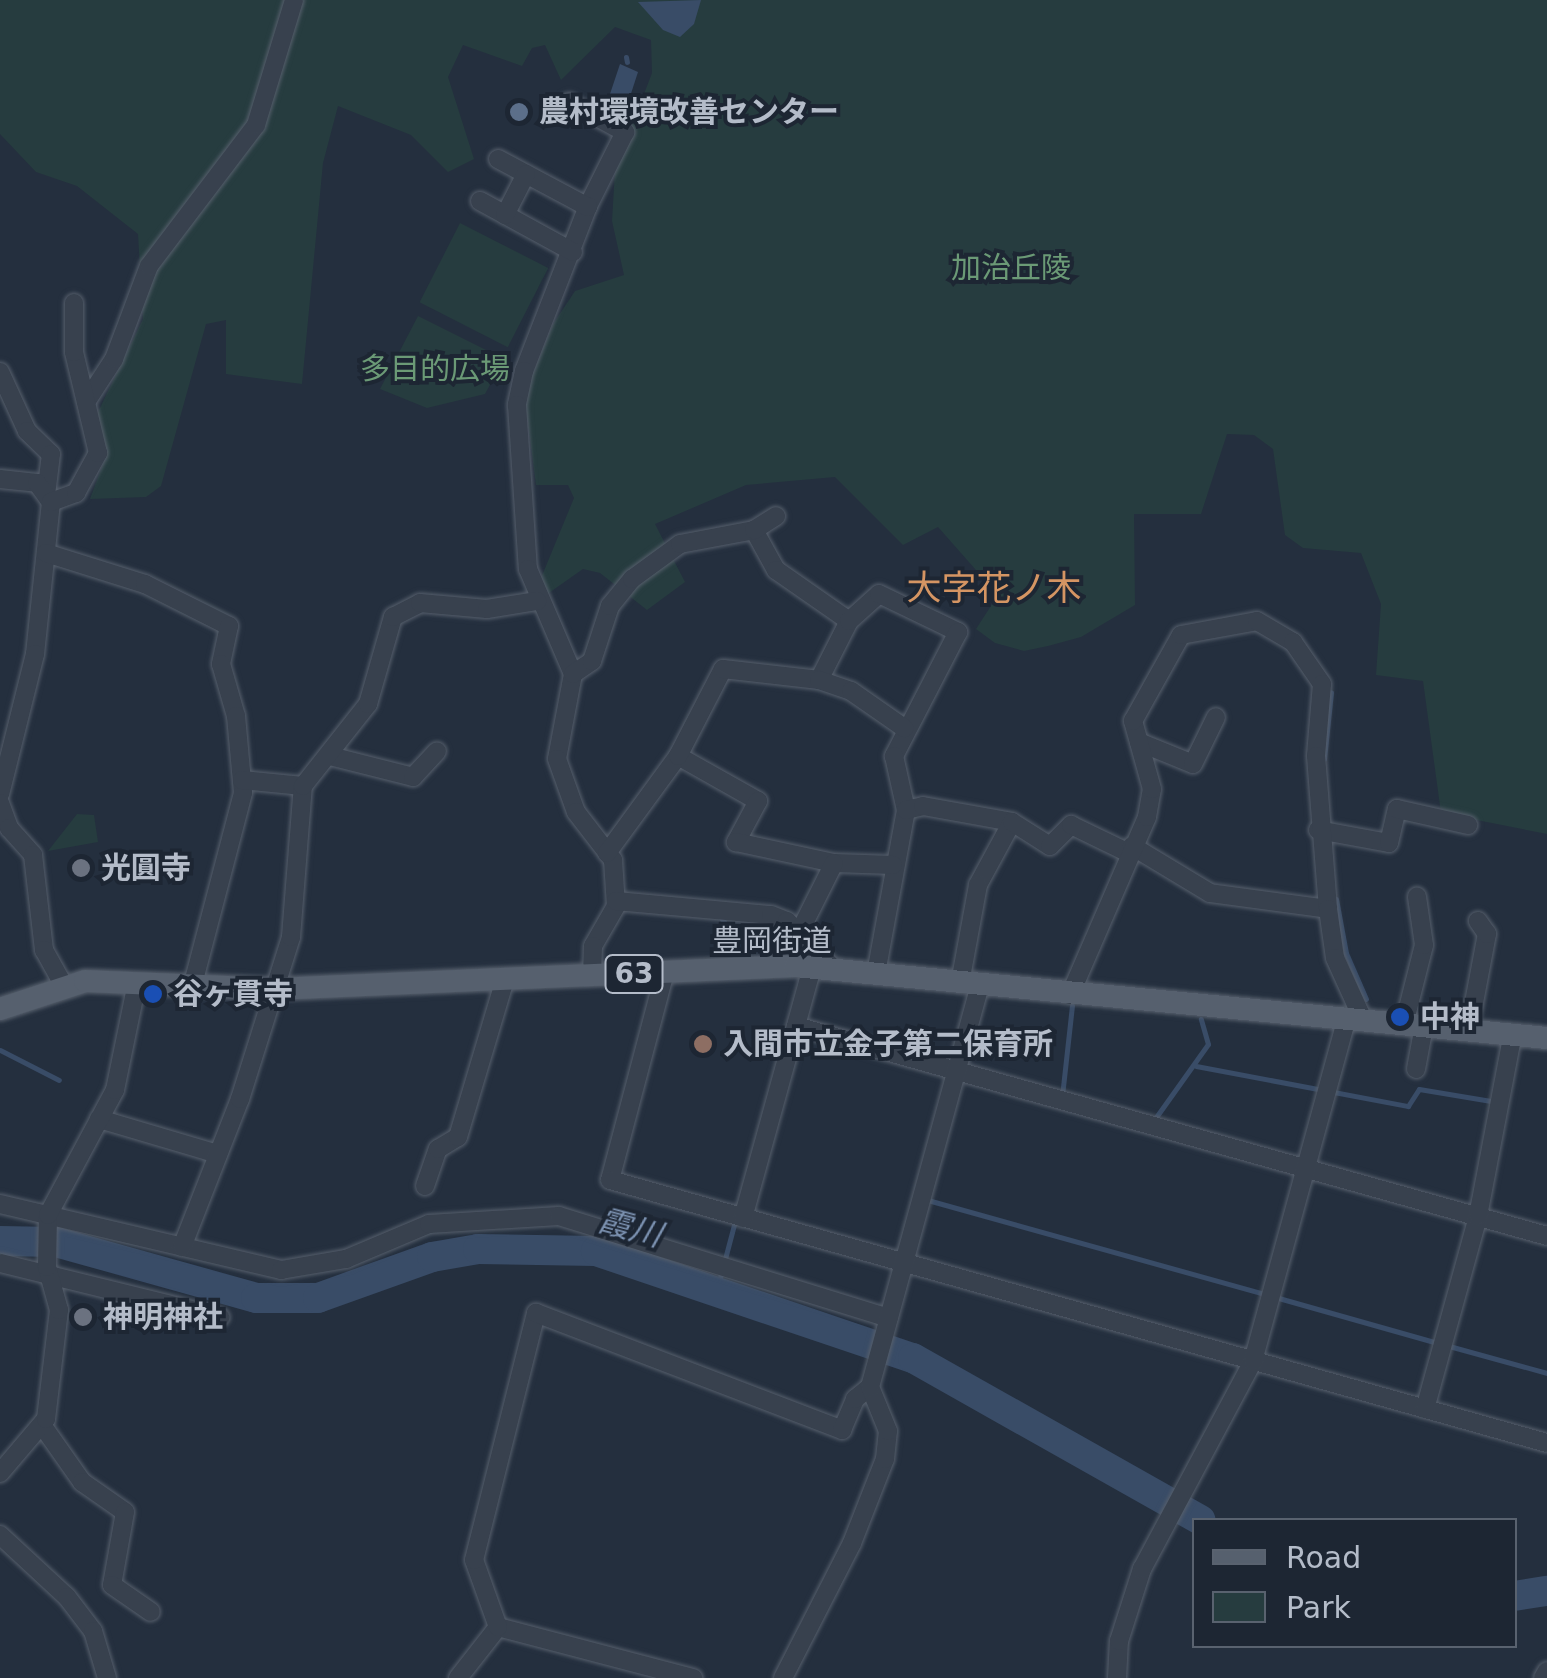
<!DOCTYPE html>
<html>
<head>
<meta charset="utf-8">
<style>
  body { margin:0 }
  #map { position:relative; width:1547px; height:1678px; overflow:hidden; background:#242f3e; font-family:"DejaVu Sans","Noto Sans JP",sans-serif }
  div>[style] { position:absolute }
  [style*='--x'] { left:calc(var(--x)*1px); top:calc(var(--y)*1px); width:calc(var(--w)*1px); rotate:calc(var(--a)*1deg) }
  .green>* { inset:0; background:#263c3f; transform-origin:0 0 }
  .water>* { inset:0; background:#394c67 }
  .stream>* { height:5px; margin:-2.5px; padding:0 2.5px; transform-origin:2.5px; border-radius:2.5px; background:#394c67 }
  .river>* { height:30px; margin:-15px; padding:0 15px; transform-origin:15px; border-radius:15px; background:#394c67 }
  .roads { filter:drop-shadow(0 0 2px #565f6c) drop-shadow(0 0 2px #565f6c) }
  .minor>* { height:18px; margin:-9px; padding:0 9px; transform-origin:9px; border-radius:9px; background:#38414e }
  .major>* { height:22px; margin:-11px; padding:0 11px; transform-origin:11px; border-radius:11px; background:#56606e }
  .dots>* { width:28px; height:28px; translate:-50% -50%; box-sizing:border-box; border:5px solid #1d2633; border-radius:50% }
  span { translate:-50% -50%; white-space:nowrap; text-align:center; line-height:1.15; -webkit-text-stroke:8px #1d2633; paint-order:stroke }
  .shield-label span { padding:2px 8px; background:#1d2633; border:2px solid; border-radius:8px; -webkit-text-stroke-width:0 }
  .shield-label { font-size:28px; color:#b4bcc9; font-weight:700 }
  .poi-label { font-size:30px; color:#b4bcc9; font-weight:700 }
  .left { translate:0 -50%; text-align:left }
  .park-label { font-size:30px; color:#6b9a76 }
  .street-label { font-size:30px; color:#b4bcc9 }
  .water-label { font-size:32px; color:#7c92b1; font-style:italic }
  .quarter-label { font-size:35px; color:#d59563 }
  .legend { position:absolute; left:1192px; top:1518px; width:325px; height:130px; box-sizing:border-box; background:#1d2633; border:2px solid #59626f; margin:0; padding:12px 18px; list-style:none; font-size:30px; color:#b4bcc9 }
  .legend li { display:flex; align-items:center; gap:20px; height:50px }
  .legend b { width:50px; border:2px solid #59626f }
</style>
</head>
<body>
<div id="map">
  <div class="green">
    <i style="clip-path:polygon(0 0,1547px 0,1547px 834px,1441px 813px,1423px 681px,1376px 675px,1381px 604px,1361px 553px,1303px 548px,1285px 535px,1273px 449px,1254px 435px,1227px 434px,1201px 514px,1134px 514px,1135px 605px,1081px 637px,1048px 646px,1024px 651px,995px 643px,976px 629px,998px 595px,938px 527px,903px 545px,835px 477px,746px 485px,655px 524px,685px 582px,647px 610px,600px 573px,583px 569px,546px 595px,541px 578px,574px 498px,568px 485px,536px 485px,524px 395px,553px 324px,575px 291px,624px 275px,612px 221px,615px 170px,652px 73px,651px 40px,615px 27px,561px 80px,545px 45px,532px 48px,522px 66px,463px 45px,448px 77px,474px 159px,448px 172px,411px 135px,338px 106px,323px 163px,302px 384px,226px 374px,226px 320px,206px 324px,161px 486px,146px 497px,90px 499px,107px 453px,97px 414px,143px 319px,138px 234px,77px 186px,36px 172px,0 134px)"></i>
    <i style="left:460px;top:223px;width:99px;height:89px;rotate:27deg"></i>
    <i style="clip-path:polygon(418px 316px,504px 359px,485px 394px,427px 408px,380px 389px)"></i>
    <i style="clip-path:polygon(77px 814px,94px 815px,98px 842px,48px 851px)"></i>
  </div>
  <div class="water">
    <i style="clip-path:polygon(701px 0,694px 24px,680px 37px,663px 30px,638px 2px)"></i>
    <i style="clip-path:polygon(620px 64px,638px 72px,625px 112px,608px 100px)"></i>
  </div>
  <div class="stream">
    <i style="--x:626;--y:57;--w:5;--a:79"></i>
    <i style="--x:1324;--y:759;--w:67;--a:-84"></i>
    <i style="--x:1336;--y:899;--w:55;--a:79.5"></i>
    <i style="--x:1346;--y:953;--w:50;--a:66.5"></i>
    <i style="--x:720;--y:916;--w:52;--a:56"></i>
    <i style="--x:0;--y:1050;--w:66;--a:27"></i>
    <i style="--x:1196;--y:1066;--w:216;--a:10.7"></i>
    <i style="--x:1408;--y:1106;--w:20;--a:-57"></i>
    <i style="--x:1419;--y:1089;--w:79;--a:9.5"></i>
    <i style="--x:1062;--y:1096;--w:91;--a:-83.7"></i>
    <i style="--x:1154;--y:1120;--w:93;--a:-54.6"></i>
    <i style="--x:1208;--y:1044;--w:26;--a:-106"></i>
    <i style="--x:924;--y:1199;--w:354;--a:15.6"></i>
    <i style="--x:717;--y:1289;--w:70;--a:-75.2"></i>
    <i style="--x:1275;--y:1297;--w:169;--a:15.8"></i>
    <i style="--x:1449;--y:1346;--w:102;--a:15.4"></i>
  </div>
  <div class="river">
    <i style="--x:0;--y:1241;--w:56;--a:1"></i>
    <i style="--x:56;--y:1242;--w:208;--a:15.6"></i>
    <i style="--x:256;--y:1298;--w:62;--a:0"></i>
    <i style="--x:318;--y:1298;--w:121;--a:-19.8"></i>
    <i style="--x:432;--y:1257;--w:47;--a:-9.9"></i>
    <i style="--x:478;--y:1249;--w:118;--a:1"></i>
    <i style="--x:596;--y:1251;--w:335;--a:18.7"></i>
    <i style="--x:913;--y:1358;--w:330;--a:29.4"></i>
    <i style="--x:1514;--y:1596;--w:33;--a:-9"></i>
  </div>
  <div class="roads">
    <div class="minor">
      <i style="--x:569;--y:102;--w:64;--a:28.2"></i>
      <i style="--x:625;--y:132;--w:83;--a:116.6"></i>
      <i style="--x:588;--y:206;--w:177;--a:111.2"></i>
      <i style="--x:524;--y:371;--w:35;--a:102"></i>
      <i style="--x:517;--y:405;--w:164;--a:86.2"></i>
      <i style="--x:528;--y:569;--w:114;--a:66.8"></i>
      <i style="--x:573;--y:674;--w:86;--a:100.7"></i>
      <i style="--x:557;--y:759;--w:56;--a:70.3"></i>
      <i style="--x:576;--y:812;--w:61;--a:52.4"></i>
      <i style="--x:613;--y:860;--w:46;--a:86.3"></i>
      <i style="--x:616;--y:906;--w:46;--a:119.9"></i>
      <i style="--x:593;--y:946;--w:30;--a:92"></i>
      <i style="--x:498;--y:159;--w:102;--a:28.1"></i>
      <i style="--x:480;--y:201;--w:106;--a:28.7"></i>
      <i style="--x:505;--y:215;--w:46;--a:-62.9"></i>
      <i style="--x:0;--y:372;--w:65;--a:65.4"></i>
      <i style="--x:27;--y:431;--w:33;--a:44"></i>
      <i style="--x:51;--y:454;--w:38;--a:97"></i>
      <i style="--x:86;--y:402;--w:51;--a:-56.9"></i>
      <i style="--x:114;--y:359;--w:99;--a:-69.4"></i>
      <i style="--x:149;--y:266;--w:177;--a:-52.8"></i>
      <i style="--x:256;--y:125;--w:131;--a:-73.1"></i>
      <i style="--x:0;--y:479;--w:37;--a:6"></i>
      <i style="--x:37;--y:483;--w:24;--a:54"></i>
      <i style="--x:51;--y:502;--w:153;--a:96"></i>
      <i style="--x:35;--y:654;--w:144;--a:104"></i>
      <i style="--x:51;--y:502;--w:27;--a:-20"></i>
      <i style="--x:76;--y:493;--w:46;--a:-61.2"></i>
      <i style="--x:98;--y:453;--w:104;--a:-103.4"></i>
      <i style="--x:74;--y:352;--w:49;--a:-90"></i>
      <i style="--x:754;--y:530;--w:46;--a:61.2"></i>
      <i style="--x:776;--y:570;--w:89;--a:34.9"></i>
      <i style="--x:46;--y:553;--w:104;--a:17.4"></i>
      <i style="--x:145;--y:584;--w:94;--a:26.6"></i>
      <i style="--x:229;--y:626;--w:39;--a:102"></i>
      <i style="--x:221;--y:664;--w:54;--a:73.9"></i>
      <i style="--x:236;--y:716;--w:77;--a:84.8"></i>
      <i style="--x:243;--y:793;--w:202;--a:104.7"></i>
      <i style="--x:573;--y:674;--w:23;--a:-34"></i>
      <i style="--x:592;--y:661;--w:58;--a:-71.9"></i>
      <i style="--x:610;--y:606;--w:35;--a:-51"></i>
      <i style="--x:632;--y:579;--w:59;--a:-36.1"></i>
      <i style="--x:680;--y:544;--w:75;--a:-10.7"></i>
      <i style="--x:754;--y:530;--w:26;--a:-32"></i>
      <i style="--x:819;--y:680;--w:66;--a:-63"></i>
      <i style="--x:849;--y:621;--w:40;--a:-42"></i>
      <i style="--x:879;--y:594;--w:88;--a:25.7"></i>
      <i style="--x:958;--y:632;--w:140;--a:117.3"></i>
      <i style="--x:894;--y:756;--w:55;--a:77.5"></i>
      <i style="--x:906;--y:810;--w:166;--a:100.4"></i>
      <i style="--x:1139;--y:742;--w:58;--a:22.2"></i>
      <i style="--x:1193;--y:764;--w:52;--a:-63.9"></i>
      <i style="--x:330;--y:756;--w:86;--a:14.2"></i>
      <i style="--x:413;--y:777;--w:35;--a:-47"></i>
      <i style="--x:678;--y:756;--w:92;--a:29.4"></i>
      <i style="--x:758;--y:801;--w:47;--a:118.2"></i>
      <i style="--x:736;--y:842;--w:100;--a:12.1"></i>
      <i style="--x:834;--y:863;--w:59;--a:1.9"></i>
      <i style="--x:242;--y:780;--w:61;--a:5.6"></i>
      <i style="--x:0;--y:803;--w:27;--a:70"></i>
      <i style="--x:9;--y:828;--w:36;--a:48"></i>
      <i style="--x:33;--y:855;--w:96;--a:83.4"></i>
      <i style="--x:44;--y:950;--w:39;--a:61"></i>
      <i style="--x:906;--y:810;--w:17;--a:-13"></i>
      <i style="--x:923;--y:806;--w:90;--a:10.2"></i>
      <i style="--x:1012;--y:822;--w:72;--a:118.4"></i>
      <i style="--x:978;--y:885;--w:100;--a:100.4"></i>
      <i style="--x:1012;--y:822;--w:45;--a:32.3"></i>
      <i style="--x:1050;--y:846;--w:30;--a:-45"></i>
      <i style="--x:1071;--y:825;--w:64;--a:25.8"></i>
      <i style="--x:1318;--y:830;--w:72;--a:10.4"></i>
      <i style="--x:1389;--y:843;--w:35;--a:-77"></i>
      <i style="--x:1397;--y:809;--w:73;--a:12.7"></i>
      <i style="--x:1132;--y:846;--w:91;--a:31.1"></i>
      <i style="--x:1210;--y:893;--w:119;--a:7.7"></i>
      <i style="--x:607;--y:853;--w:120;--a:-53.8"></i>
      <i style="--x:678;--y:756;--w:98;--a:-62.7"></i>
      <i style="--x:723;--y:669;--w:97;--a:6.5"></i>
      <i style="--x:819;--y:680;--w:34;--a:19"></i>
      <i style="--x:851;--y:691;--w:65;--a:34.9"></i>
      <i style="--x:616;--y:901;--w:156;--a:5.2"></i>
      <i style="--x:771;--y:915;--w:17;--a:21"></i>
      <i style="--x:787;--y:921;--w:67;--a:45.6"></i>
      <i style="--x:799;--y:933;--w:78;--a:-63.4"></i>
      <i style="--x:665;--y:972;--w:215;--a:104.8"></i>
      <i style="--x:610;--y:1180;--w:973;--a:15.68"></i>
      <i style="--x:1070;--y:995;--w:194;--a:-66.6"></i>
      <i style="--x:1147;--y:817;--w:28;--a:-80"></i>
      <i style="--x:1152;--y:789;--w:71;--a:-105.6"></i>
      <i style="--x:1133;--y:721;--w:98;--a:-60.8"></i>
      <i style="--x:1181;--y:635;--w:77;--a:-10.4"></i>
      <i style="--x:1257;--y:621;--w:42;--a:30.3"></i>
      <i style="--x:1293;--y:642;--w:51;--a:55.4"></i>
      <i style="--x:1322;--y:684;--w:72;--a:94.8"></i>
      <i style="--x:1316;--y:756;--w:153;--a:85.5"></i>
      <i style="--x:1328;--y:909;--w:49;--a:81.9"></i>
      <i style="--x:1335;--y:958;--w:70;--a:65.6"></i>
      <i style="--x:1404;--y:1024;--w:81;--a:-75.8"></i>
      <i style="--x:1424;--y:945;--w:49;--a:-98.3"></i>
      <i style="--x:796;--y:1026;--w:780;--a:15.62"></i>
      <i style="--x:1469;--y:1029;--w:97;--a:-79.3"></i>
      <i style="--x:1487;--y:934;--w:16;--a:-125"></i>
      <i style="--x:1416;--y:1069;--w:44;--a:-79.5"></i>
      <i style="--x:99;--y:1119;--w:124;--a:16.4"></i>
      <i style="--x:425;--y:1186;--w:39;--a:-71"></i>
      <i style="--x:438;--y:1149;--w:23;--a:-31"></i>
      <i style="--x:458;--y:1137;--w:165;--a:-73.4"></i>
      <i style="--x:0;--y:1204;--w:289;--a:13.2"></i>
      <i style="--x:281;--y:1270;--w:66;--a:-9.6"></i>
      <i style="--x:346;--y:1259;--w:90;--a:-22.9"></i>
      <i style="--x:429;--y:1224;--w:130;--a:-3.5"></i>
      <i style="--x:559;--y:1216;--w:345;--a:17.2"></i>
      <i style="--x:743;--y:1218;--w:260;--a:-74.6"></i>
      <i style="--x:182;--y:1247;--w:159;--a:-68.6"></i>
      <i style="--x:240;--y:1099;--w:170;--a:-72.5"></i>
      <i style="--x:291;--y:937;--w:151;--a:-85.5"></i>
      <i style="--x:303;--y:786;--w:105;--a:-51.6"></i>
      <i style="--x:368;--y:704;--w:91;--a:-74"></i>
      <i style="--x:393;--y:617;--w:30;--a:-27"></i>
      <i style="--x:420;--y:603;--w:67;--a:5.1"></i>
      <i style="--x:487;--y:609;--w:51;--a:-9.1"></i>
      <i style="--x:0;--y:1263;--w:227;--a:13.8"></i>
      <i style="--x:1425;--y:1409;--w:200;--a:-74.6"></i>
      <i style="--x:1478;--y:1216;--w:186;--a:-79.2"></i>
      <i style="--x:42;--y:1425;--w:70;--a:54.9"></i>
      <i style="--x:82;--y:1482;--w:52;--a:34.9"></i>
      <i style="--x:125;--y:1512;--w:74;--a:100.1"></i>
      <i style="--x:112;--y:1585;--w:47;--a:34.7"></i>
      <i style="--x:0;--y:1473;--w:71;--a:-49.6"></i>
      <i style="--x:46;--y:1419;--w:110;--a:-83.2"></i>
      <i style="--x:59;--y:1310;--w:45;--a:-105.6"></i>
      <i style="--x:47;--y:1267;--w:52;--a:-88.9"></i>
      <i style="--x:48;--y:1215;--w:142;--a:-61.8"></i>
      <i style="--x:115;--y:1090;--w:109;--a:-78.4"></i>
      <i style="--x:0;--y:1535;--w:91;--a:42.8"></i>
      <i style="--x:67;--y:1597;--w:43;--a:52.6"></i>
      <i style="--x:93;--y:1631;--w:49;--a:73.4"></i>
      <i style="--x:498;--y:1627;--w:202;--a:14.7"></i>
      <i style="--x:458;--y:1678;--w:65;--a:-51.9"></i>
      <i style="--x:498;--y:1627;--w:71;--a:-109.7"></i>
      <i style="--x:474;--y:1560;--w:255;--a:-75.9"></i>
      <i style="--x:536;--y:1313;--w:328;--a:20.9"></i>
      <i style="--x:842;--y:1430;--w:34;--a:-67"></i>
      <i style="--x:855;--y:1399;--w:19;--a:-39"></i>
      <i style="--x:783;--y:1678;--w:152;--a:-62.9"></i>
      <i style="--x:852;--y:1543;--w:90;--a:-68.6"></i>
      <i style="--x:885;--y:1459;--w:28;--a:-84"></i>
      <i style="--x:888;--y:1431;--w:48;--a:-112.2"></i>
      <i style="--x:870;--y:1387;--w:417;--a:-74.7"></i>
      <i style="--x:1117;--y:1678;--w:37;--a:-87"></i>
      <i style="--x:1119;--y:1641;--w:76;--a:-72.3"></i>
      <i style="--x:1142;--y:1569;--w:236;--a:-61.9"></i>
      <i style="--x:1253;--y:1361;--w:353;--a:-74.7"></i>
      <i style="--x:1543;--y:1678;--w:8;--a:-60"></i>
    </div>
    <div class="major">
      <i style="--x:0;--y:1009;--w:89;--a:-18.2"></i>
      <i style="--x:85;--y:981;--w:190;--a:2.4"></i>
      <i style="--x:275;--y:989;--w:521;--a:-2.53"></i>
      <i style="--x:795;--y:966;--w:755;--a:5.47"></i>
    </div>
  </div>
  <div class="dots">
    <i style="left:519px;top:112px;background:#5c6f8a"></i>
    <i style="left:81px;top:868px;background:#6b7280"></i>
    <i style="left:153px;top:994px;background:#1a4fb4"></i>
    <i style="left:1400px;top:1017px;background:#1a4fb4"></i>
    <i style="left:703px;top:1044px;background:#8d6e63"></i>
    <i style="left:83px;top:1317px;background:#6b7280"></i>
  </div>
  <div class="shield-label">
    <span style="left:634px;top:974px">63</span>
  </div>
  <div class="poi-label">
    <span class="left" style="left:539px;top:112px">農村環境改善センター</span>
    <span class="left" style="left:101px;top:868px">光圓寺</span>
    <span class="left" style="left:173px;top:994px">谷ヶ貫寺</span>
    <span class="left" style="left:1420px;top:1017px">中神</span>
    <span class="left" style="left:723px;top:1044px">入間市立金子第二保育所</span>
    <span class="left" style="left:103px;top:1317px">神明神社</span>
  </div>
  <div class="park-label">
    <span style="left:1011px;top:268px">加治丘陵</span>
    <span style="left:435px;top:369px">多目的広場</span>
  </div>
  <div class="street-label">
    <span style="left:772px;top:941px">豊岡街道</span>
  </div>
  <div class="water-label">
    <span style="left:630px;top:1228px;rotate:15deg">霞川</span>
  </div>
  <div class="quarter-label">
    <span style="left:994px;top:588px">大字花ノ木</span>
  </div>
  <ul class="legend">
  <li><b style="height:12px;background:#56606e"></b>Road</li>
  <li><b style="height:28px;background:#263c3f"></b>Park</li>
  </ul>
</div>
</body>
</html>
